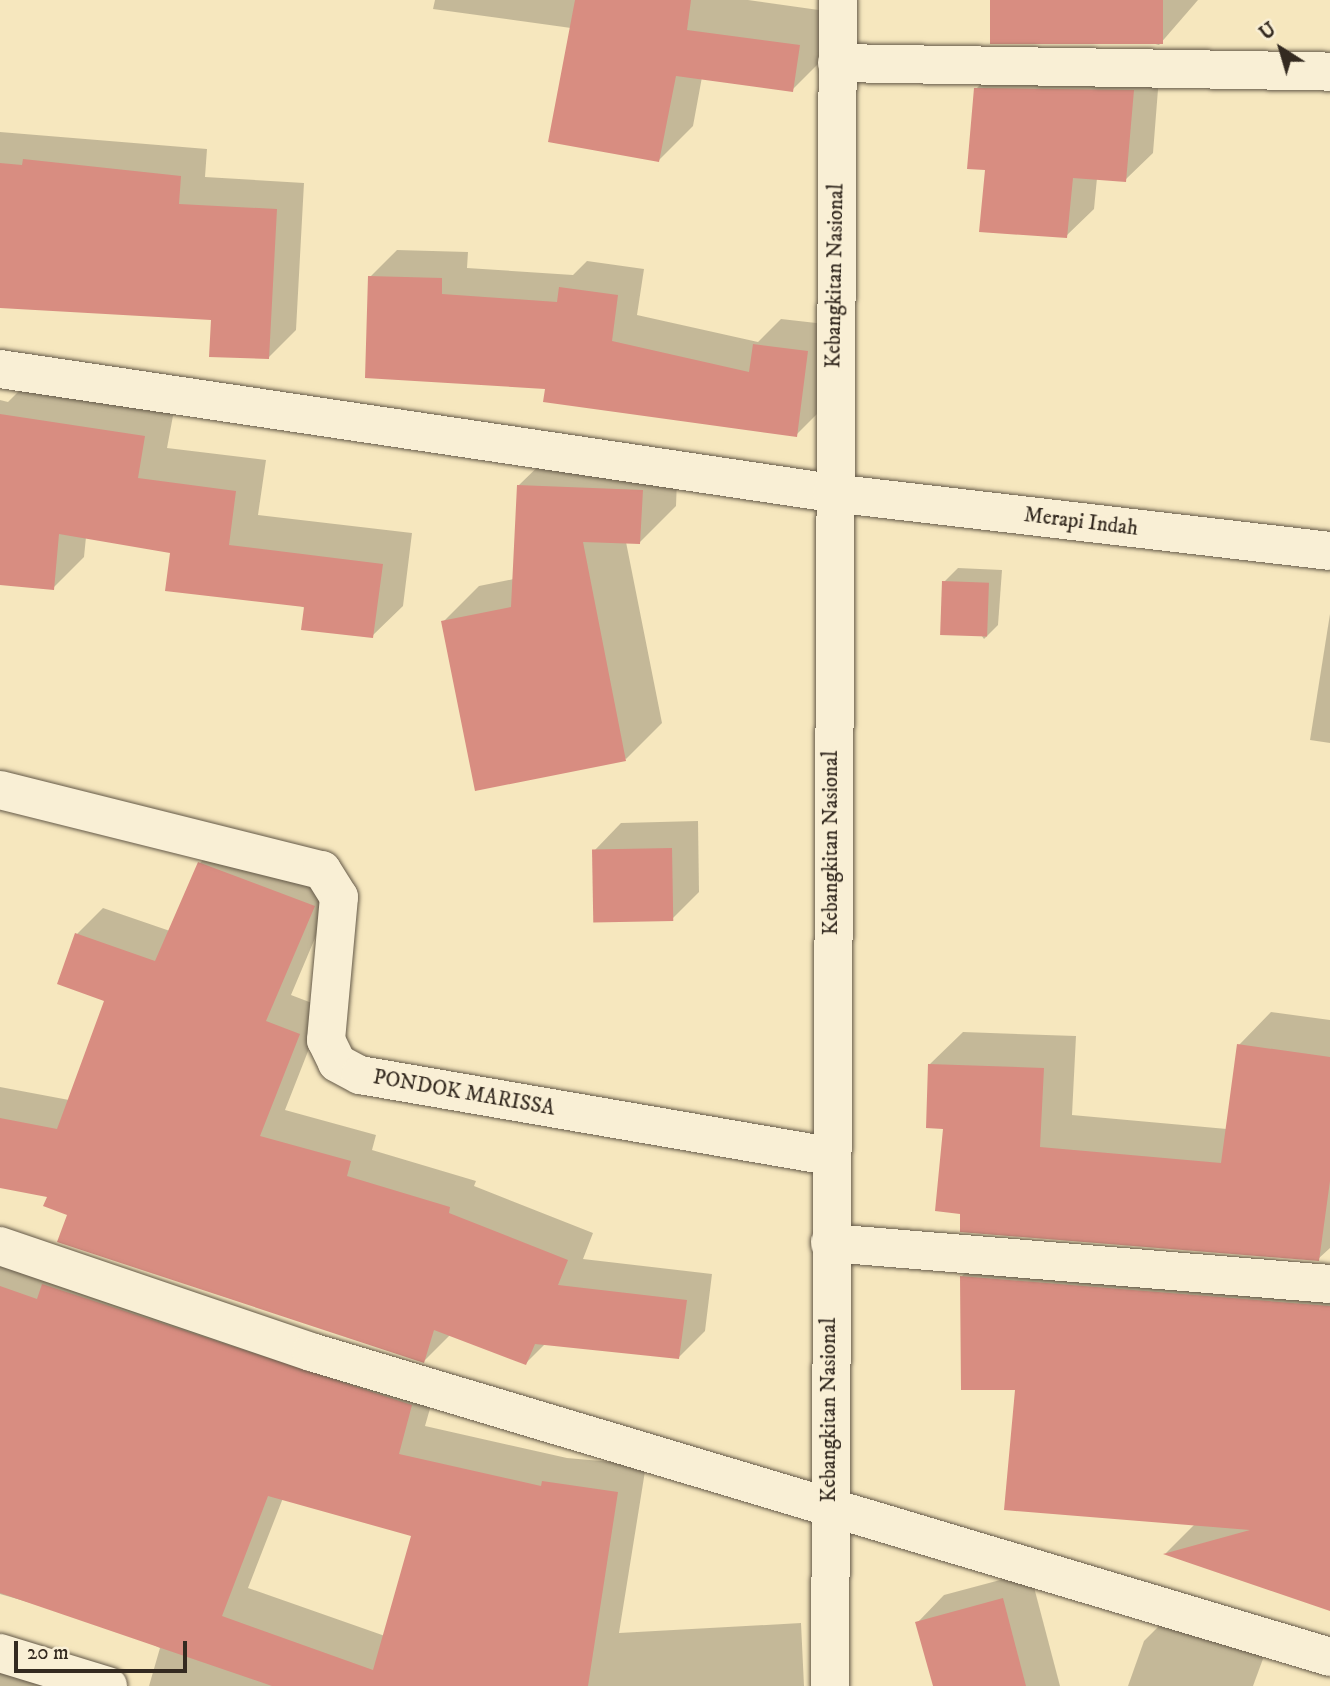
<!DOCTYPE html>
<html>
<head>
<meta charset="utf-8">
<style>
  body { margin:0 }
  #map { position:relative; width:1330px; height:1686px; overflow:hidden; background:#f6e7be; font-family:"IM FELL DW Pica",serif }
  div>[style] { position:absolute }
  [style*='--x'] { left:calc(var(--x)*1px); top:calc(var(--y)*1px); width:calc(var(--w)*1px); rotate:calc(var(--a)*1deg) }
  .shadow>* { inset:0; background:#0003 }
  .building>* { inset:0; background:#d88d81; transform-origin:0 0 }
  .roads { filter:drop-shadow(0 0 2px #645948) drop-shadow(0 0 2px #645948) }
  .minor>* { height:38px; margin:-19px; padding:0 19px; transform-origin:19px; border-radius:19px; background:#f9efd5 }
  span { translate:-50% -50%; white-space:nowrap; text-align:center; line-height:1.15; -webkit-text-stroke:5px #f9efd5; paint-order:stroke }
  .street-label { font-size:21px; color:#342a20 }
  .north { position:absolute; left:1246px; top:14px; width:70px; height:70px; -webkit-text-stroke:5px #f9efd5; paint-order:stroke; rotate:323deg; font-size:19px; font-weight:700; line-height:28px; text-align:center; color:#342a20 }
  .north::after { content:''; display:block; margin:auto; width:24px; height:32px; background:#342a20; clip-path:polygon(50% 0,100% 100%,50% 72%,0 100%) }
  .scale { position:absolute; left:14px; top:1641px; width:173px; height:32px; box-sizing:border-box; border:4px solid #342a20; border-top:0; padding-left:9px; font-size:21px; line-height:24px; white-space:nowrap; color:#342a20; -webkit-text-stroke:5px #f9efd5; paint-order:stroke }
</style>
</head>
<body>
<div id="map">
  <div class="shadow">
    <i style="clip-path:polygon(435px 0,748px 0,833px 12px,826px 56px,792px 90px,702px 77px,693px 126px,659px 160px,571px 28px,433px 9px)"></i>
    <i style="clip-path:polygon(992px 0,1198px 0,1159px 45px)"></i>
    <i style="clip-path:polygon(1003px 61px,1160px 64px,1153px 153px,1125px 180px,1097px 178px,1094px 209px,1066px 236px,976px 89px)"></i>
    <i style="clip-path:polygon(0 132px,207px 149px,205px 177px,304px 183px,296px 330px,269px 357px,213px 318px,0 305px)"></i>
    <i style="clip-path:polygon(397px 250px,468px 252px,467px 268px,573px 275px,587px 261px,644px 269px,637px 315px,758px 342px,781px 319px,834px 325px,823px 408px,796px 435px,547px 387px,370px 277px)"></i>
    <i style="clip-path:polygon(27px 383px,175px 405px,167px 448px,266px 460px,258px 515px,412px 533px,403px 606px,372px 636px,172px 552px,86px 537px,84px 557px,53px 588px,0 583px,0 400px,8px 402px)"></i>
    <i style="clip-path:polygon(555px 450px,678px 454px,676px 506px,640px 542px,626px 542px,662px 723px,626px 759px,443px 622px,479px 586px,514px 579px,518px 486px)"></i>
    <i style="clip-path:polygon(958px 568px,1002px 570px,998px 625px,984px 639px,944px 582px)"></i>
    <i style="clip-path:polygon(1330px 614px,1330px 743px,1310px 740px)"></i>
    <i style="clip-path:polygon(698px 821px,699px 892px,672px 919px,594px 851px,621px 823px)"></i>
    <i style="clip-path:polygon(226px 837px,340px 879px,291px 995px,325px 1008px,285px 1110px,376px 1135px,372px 1150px,476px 1181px,474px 1186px,593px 1233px,583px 1259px,712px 1274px,705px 1331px,679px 1357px,546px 1343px,526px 1363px,450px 1335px,424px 1361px,70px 1214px,49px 1195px,0 1186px,0 1087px,69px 1100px,107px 1000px,77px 934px,103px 908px,170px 931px,200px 863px)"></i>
    <i style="clip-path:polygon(1271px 1012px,1330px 1020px,1330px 1248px,1318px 1259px,962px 1212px,930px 1064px,963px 1032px,1076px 1036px,1072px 1115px,1227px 1129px,1239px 1045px)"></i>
    <i style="clip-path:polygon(1000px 1239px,1330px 1266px,1330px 1608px,1166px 1553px,1195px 1524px,1017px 1388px,962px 1276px)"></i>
    <i style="clip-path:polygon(evenodd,0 1248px,439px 1377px,425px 1426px,567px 1458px,646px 1465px,619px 1633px,801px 1623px,804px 1686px,149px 1686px,160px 1648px,121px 1629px,0 1594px,0 1248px,283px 1498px,413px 1535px,385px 1636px,248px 1588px,283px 1498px)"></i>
    <i style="clip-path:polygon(1030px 1572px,1060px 1686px,934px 1686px,917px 1623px,944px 1595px)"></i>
    <i style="clip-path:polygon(1171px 1614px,1267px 1648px,1253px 1686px,1128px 1686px,1144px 1641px)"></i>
    <i style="clip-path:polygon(0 1652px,50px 1686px,0 1686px)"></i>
  </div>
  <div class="building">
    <i style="clip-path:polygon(575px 0,691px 0,687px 30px,800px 45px,793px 92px,676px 76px,659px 162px,548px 142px)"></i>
    <i style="left:990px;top:0;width:173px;height:44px"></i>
    <i style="clip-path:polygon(974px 88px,1134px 90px,1126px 182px,1073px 178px,1067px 238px,979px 232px,985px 170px,967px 169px)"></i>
    <i style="clip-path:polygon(23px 159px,181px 176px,179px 204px,277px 209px,269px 359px,209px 357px,211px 320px,0 308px,0 163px,22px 165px)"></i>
    <i style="clip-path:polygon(368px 276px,442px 278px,442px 294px,557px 302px,559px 287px,618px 295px,612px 341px,749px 372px,753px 344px,808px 351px,797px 437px,543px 402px,545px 389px,365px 378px)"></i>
    <i style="clip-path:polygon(0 414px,145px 436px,138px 478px,236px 491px,229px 545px,383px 564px,373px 638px,301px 630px,304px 607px,165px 591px,170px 553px,59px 534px,54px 590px,0 585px)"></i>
    <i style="clip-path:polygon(517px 485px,643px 490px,640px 544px,583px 542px,626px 761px,475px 791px,441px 621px,511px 607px)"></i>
    <i style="left:942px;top:581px;width:47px;height:54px;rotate:2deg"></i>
    <i style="left:672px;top:848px;width:73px;height:80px;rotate:89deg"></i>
    <i style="clip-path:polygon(198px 862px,315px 906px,266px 1021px,300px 1034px,260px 1136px,351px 1161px,347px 1176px,450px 1207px,449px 1213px,568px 1260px,558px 1285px,687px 1300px,679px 1359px,535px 1344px,526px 1365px,434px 1330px,424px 1363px,57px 1242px,67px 1215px,43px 1206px,47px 1197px,0 1188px,0 1118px,57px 1129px,104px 1001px,57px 984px,75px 933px,155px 961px)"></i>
    <i style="clip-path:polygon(1237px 1044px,1330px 1057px,1330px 1181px,1319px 1261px,960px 1232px,960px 1214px,935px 1211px,943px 1129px,926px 1128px,928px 1064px,1044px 1068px,1040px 1147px,1221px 1163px)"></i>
    <i style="clip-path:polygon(960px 1276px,1330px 1306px,1330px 1611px,1163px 1554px,1250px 1530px,1004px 1510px,1015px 1390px,961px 1390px)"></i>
    <i style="clip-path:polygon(evenodd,42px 1284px,412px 1405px,399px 1454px,541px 1486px,542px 1481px,618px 1492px,588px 1686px,272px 1686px,0 1593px,0 1286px,37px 1299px,42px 1284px,268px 1496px,411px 1536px,373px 1670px,222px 1616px,268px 1496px)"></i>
    <i style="clip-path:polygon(1003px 1598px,1026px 1686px,933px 1686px,915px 1622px)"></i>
  </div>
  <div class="roads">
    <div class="minor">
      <i style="--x:837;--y:63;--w:493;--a:1"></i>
      <i style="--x:0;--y:369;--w:841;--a:8.48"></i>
      <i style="--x:832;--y:493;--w:501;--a:6.64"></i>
      <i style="--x:0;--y:790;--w:332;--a:14"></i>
      <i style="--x:322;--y:870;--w:32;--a:58"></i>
      <i style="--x:339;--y:897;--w:144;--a:95.2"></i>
      <i style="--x:326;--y:1040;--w:25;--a:64"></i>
      <i style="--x:337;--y:1063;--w:26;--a:28"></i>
      <i style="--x:360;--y:1075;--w:477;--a:9.8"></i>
      <i style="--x:830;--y:1243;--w:502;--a:4.69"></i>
      <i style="--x:0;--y:1246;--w:329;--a:18.8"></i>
      <i style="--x:311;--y:1352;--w:1064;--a:16.66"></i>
      <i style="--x:0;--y:1653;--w:113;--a:17"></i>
      <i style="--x:830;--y:1686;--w:1686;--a:-89.73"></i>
    </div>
  </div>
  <div class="street-label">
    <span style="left:835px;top:276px;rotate:-89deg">Kebangkitan Nasional</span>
    <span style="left:1081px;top:522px;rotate:7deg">Merapi Indah</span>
    <span style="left:831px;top:843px;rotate:-90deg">Kebangkitan Nasional</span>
    <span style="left:464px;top:1093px;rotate:10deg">PONDOK MARISSA</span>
    <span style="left:829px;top:1410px;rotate:-90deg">Kebangkitan Nasional</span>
  </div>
  <div class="north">U</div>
  <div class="scale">20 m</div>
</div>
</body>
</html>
